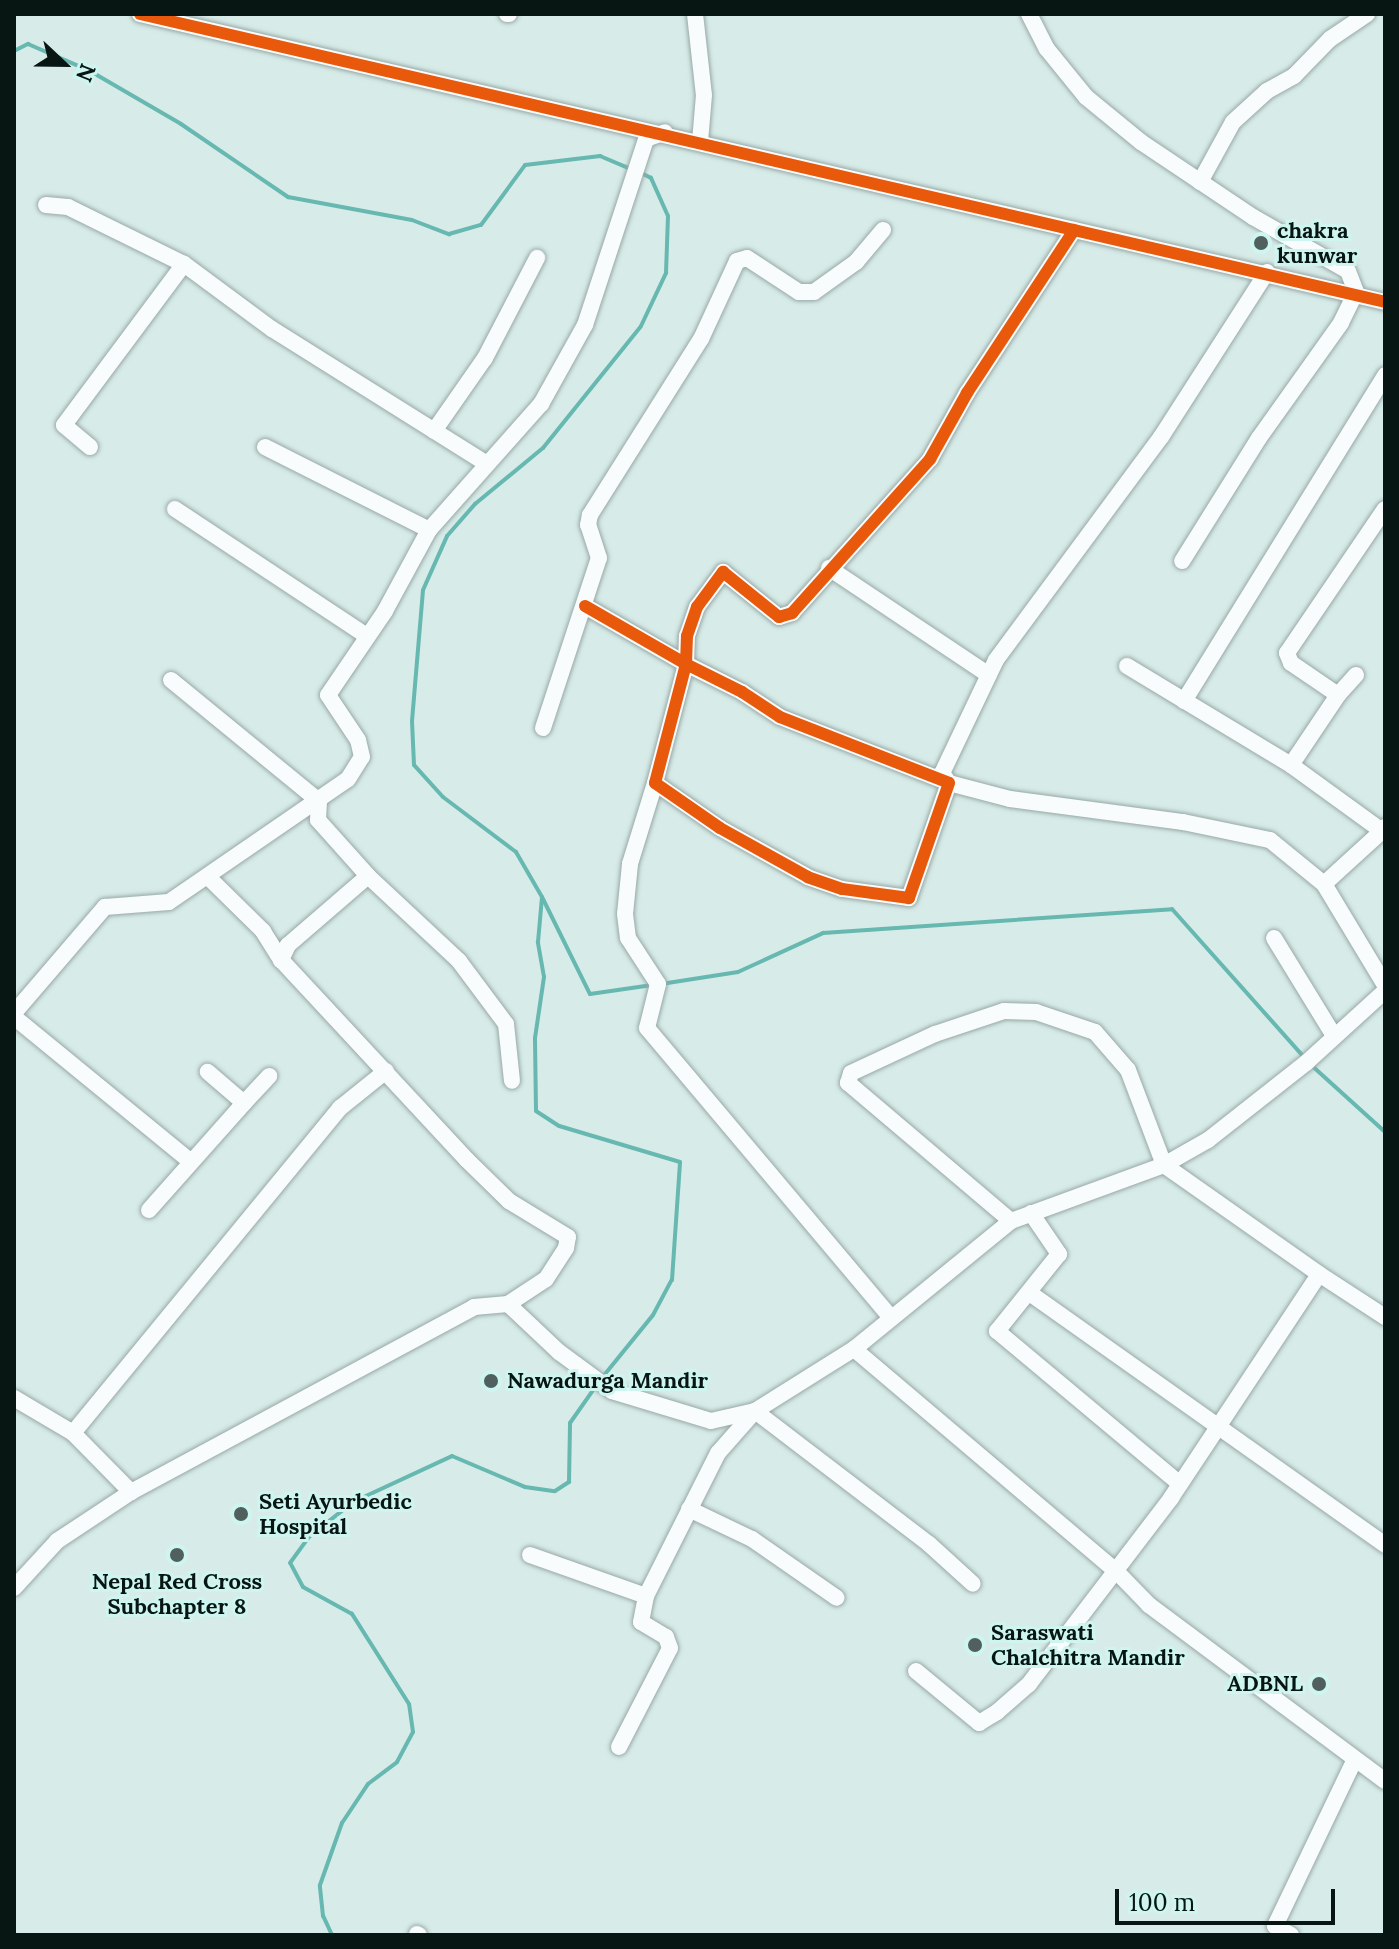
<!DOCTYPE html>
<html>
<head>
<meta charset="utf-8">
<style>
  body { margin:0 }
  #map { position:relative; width:1399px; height:1949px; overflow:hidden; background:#d7ece9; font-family:Lora,serif }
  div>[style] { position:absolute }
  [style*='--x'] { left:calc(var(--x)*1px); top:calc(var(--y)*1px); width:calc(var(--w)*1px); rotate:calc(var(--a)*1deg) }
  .stream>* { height:4px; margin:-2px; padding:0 2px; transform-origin:2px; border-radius:2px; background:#66b8b0 }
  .roads { filter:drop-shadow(0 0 2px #98a8a6) drop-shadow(0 0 2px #98a8a6) }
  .street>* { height:16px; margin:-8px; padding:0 8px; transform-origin:8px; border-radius:8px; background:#f9fcfc }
  .cycleway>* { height:12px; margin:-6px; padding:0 6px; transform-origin:6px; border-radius:6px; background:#e8590c }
  .dots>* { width:22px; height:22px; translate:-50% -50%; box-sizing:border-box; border:4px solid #cef5ef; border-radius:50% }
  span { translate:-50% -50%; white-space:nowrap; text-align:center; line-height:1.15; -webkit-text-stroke:6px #cef5ef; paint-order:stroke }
  .poi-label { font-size:22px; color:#071513; font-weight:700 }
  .left { translate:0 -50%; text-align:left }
  .right { translate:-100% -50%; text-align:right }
  .frame { position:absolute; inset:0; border:16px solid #071513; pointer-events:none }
  .north { position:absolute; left:24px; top:24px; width:80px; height:80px; -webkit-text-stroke:6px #cef5ef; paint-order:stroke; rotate:112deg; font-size:22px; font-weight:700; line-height:32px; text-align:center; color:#071513 }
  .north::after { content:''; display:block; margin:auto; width:28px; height:36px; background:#071513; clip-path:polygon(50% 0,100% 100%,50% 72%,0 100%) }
  .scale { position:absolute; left:1115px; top:1889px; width:220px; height:36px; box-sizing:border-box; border:4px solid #071513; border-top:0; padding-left:10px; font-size:24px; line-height:28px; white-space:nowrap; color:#071513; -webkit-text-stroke:6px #cef5ef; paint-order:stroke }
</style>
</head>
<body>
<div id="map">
  <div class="stream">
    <i style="--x:14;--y:51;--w:16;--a:-27"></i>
    <i style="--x:28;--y:44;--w:68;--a:23.5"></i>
    <i style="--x:90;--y:71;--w:105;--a:30.2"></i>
    <i style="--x:181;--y:124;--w:130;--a:34.3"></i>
    <i style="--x:288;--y:197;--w:126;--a:10.5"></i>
    <i style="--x:412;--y:220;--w:40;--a:21"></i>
    <i style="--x:449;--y:234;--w:33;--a:-16"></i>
    <i style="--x:481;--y:225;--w:74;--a:-53.7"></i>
    <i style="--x:525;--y:165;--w:76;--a:-6.8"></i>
    <i style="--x:600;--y:156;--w:33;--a:23"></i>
    <i style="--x:542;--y:897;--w:108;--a:63.7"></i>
    <i style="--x:590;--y:994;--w:63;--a:-8.3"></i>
    <i style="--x:661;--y:984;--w:78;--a:-8.9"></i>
    <i style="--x:738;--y:972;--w:94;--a:-24.6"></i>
    <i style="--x:823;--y:933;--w:350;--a:-3.9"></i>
    <i style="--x:1172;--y:909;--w:198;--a:48.3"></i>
    <i style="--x:1310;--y:1064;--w:101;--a:42.2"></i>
    <i style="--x:601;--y:1379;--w:82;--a:-50.9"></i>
    <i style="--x:653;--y:1315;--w:40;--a:-62"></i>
    <i style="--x:672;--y:1280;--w:118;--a:-86.1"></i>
    <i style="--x:680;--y:1162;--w:126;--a:-163.4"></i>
    <i style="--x:559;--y:1126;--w:27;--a:-147"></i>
    <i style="--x:536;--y:1111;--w:73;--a:-90.8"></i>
    <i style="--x:535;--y:1038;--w:62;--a:-81.6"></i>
    <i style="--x:544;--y:977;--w:36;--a:-100"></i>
    <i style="--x:538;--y:942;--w:45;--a:-84.9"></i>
    <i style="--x:542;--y:897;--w:52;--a:-120"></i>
    <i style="--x:516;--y:852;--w:91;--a:-143"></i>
    <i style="--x:443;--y:797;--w:43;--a:-132.2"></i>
    <i style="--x:414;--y:765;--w:44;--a:-92.6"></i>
    <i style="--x:412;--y:721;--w:131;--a:-85.2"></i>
    <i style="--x:423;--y:590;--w:59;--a:-66"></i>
    <i style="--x:447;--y:536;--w:43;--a:-48.8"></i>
    <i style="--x:475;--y:504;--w:88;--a:-39.5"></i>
    <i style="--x:543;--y:448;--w:156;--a:-51.2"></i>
    <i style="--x:641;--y:326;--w:59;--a:-64.7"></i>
    <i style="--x:666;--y:273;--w:57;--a:-88"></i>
    <i style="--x:668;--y:216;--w:42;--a:-114.1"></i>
    <i style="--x:651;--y:178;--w:13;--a:-153"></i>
    <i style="--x:332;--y:1935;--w:21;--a:-115"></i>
    <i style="--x:323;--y:1916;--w:31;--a:-96"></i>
    <i style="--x:320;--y:1885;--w:66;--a:-70.5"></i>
    <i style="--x:342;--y:1823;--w:47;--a:-56.3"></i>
    <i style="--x:368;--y:1784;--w:36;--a:-37"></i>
    <i style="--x:397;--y:1762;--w:34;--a:-62"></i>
    <i style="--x:413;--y:1732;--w:28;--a:-98"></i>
    <i style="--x:409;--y:1704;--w:107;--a:-122.3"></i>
    <i style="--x:352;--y:1614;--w:56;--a:-151.1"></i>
    <i style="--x:303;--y:1587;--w:27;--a:-118"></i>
    <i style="--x:290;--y:1563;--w:32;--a:-54"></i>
    <i style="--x:309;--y:1537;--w:56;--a:-38.5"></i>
    <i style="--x:353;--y:1502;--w:109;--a:-24.9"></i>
    <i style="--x:452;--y:1456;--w:79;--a:23"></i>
    <i style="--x:525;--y:1487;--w:30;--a:8"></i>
    <i style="--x:555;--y:1491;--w:17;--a:-33"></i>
    <i style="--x:569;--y:1482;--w:59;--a:-89"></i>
    <i style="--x:570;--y:1423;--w:45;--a:-54.9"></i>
  </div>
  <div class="roads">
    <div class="street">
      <i style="--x:140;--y:14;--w:1278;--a:13.02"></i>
      <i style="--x:507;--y:14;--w:2;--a:0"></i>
      <i style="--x:695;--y:14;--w:81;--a:83.7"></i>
      <i style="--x:704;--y:95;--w:47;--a:94.9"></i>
      <i style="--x:1029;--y:14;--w:39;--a:63"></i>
      <i style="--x:1047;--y:49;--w:62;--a:50.9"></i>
      <i style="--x:1086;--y:97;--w:71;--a:39.3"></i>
      <i style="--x:1141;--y:142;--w:135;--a:33.8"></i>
      <i style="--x:1253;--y:217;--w:109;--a:29.6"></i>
      <i style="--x:1348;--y:271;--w:22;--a:69"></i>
      <i style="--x:1356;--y:292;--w:34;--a:116"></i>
      <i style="--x:1341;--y:323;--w:141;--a:125.5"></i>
      <i style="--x:1259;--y:438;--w:145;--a:122"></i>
      <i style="--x:1200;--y:182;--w:68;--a:-61.2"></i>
      <i style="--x:1233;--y:122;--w:46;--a:-42.4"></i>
      <i style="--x:1267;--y:91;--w:31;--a:-29"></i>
      <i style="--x:1294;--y:76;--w:52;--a:-45.8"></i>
      <i style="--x:1330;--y:39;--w:45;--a:-34"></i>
      <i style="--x:46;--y:205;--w:22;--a:5"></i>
      <i style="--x:68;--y:207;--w:129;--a:26.2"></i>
      <i style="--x:184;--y:264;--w:109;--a:36.5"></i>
      <i style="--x:272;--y:329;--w:252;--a:32.1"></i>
      <i style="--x:1267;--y:272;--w:196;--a:122.7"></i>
      <i style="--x:1161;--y:437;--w:277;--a:126.5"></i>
      <i style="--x:996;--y:660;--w:125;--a:115.5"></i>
      <i style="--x:942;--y:773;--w:12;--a:55"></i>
      <i style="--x:949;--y:783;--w:63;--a:14.7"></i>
      <i style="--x:1010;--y:799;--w:175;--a:7.6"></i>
      <i style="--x:1183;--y:822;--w:89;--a:11.7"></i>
      <i style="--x:1270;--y:840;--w:70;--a:39.2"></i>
      <i style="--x:1324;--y:884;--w:118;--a:58.9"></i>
      <i style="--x:434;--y:431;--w:89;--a:-55.1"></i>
      <i style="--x:485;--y:358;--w:113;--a:-62.5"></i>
      <i style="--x:90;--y:447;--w:34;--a:-140"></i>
      <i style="--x:64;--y:425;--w:201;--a:-53.3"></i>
      <i style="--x:265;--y:447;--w:184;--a:26.8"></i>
      <i style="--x:175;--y:509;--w:230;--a:33.5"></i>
      <i style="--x:829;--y:568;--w:192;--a:33.8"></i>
      <i style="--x:585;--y:606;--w:116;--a:29.9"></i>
      <i style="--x:686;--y:664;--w:63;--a:26.6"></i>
      <i style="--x:742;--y:692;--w:45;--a:33.3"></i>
      <i style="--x:780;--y:717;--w:181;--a:21.3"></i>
      <i style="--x:949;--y:783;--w:122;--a:109.2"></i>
      <i style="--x:909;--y:898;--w:68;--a:-172.3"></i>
      <i style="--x:842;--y:889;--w:36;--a:-161"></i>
      <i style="--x:808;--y:877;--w:101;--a:-150.9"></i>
      <i style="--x:720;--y:828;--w:79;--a:-145.3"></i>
      <i style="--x:655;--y:783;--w:123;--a:-75.4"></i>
      <i style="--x:686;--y:664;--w:28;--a:-88"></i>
      <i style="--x:687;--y:636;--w:31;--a:-71"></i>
      <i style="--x:697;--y:607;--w:44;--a:-53.4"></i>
      <i style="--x:723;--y:572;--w:72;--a:38.8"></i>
      <i style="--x:779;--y:617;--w:14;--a:-17"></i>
      <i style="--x:792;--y:613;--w:207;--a:-48.1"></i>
      <i style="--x:930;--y:459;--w:76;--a:-60.7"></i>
      <i style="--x:967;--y:393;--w:195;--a:-56.7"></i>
      <i style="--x:1127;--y:666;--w:192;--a:31.1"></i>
      <i style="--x:1291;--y:765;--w:112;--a:36"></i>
      <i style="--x:1382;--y:831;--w:5;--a:-53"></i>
      <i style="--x:171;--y:680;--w:191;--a:39.3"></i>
      <i style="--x:319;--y:801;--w:19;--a:93"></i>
      <i style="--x:318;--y:820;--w:75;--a:48.2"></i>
      <i style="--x:368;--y:876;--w:106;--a:139.2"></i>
      <i style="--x:288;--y:945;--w:17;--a:115"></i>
      <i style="--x:1338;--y:695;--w:27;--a:-48"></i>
      <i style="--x:1184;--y:701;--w:383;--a:-58.3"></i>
      <i style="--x:543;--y:728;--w:179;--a:-71.8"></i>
      <i style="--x:599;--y:558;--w:35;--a:-108"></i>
      <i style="--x:588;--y:525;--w:10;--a:-79"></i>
      <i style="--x:590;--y:515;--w:208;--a:-57.8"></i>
      <i style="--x:701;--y:339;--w:86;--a:-65.2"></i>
      <i style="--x:737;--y:261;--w:10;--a:-17"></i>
      <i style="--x:747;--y:258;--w:62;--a:33.2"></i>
      <i style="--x:799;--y:292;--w:15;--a:0"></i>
      <i style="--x:814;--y:292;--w:52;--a:-35.5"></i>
      <i style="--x:856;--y:262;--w:42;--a:-49.8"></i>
      <i style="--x:1291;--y:765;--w:84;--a:-56.1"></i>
      <i style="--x:1338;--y:695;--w:57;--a:-145.8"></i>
      <i style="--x:1291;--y:663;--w:11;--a:-112"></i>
      <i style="--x:1287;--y:653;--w:174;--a:-55.8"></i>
      <i style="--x:655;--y:783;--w:85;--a:107.2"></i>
      <i style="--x:630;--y:864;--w:50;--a:95.7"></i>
      <i style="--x:625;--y:914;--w:24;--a:83"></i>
      <i style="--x:628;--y:938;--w:55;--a:56.9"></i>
      <i style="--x:658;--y:984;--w:45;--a:104"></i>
      <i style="--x:647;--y:1028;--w:378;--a:49.9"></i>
      <i style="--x:368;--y:876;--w:125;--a:43"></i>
      <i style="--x:459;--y:961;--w:79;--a:53.3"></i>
      <i style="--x:506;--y:1024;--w:57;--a:84"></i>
      <i style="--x:1324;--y:884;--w:79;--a:-42.4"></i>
      <i style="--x:1274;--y:938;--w:115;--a:58.5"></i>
      <i style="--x:14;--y:1013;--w:140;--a:-49.4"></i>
      <i style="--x:105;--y:907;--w:64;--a:-4.5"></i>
      <i style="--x:169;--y:902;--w:217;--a:-34.5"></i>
      <i style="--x:348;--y:779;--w:26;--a:-58"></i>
      <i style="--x:362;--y:757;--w:17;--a:-103"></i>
      <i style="--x:358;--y:740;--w:54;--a:-123.7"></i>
      <i style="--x:328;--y:695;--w:102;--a:-55.8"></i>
      <i style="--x:385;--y:611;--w:92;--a:-61.5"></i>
      <i style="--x:429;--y:530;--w:169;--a:-48.4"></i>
      <i style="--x:541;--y:404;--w:90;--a:-60.9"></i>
      <i style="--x:585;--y:325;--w:196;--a:-71.8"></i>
      <i style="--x:646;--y:139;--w:20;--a:-20"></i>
      <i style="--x:14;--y:1017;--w:227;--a:39.3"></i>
      <i style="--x:244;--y:1103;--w:37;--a:-47"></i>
      <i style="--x:149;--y:1210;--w:143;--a:-48.4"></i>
      <i style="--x:244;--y:1103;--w:48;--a:-139.3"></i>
      <i style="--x:1031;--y:1213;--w:50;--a:55.7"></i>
      <i style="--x:1059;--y:1254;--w:99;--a:128.8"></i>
      <i style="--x:997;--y:1331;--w:237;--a:39.9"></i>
      <i style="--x:1011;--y:1221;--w:214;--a:-139.7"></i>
      <i style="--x:848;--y:1083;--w:10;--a:-73"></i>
      <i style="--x:851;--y:1073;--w:93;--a:-24.9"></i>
      <i style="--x:935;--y:1034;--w:73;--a:-18.4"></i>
      <i style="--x:1004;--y:1011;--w:32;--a:2"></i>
      <i style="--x:1036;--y:1012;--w:62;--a:18.7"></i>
      <i style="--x:1095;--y:1032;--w:50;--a:49"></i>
      <i style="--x:1128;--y:1070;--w:102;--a:69.2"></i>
      <i style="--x:1164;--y:1165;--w:189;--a:35.1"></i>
      <i style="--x:1031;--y:1294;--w:434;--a:35.3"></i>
      <i style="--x:508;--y:1304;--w:70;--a:43.3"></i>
      <i style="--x:559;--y:1352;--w:66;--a:36.3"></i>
      <i style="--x:612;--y:1391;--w:103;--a:16.9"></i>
      <i style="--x:711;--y:1421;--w:45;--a:-12.8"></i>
      <i style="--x:755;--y:1411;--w:117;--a:-32.1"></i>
      <i style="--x:854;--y:1349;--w:203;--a:-39.2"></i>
      <i style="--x:1011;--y:1221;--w:163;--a:-20.1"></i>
      <i style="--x:1164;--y:1165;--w:51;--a:-29.6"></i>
      <i style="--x:1208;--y:1140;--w:126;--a:-38.2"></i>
      <i style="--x:1307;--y:1062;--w:105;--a:-42.3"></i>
      <i style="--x:854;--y:1349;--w:342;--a:40.3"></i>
      <i style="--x:1115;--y:1570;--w:49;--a:45.8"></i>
      <i style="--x:1149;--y:1605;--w:294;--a:36.7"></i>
      <i style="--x:14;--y:1398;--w:69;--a:30.7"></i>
      <i style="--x:73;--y:1433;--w:83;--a:45.5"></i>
      <i style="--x:131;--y:1492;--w:390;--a:-28.3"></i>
      <i style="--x:474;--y:1307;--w:34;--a:-5"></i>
      <i style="--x:508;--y:1304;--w:45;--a:-33.3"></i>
      <i style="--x:546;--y:1279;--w:37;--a:-57"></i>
      <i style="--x:566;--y:1248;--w:11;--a:-80"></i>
      <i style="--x:568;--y:1237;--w:69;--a:-148.6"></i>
      <i style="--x:509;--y:1201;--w:59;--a:-135.7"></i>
      <i style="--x:467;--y:1160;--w:273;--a:-132.9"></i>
      <i style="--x:281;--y:960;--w:34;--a:-122"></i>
      <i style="--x:263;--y:931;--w:76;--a:-135.5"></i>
      <i style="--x:73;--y:1433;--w:421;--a:-50.6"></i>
      <i style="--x:340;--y:1108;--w:59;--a:-38.8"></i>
      <i style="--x:689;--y:1509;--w:70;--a:25.5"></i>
      <i style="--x:752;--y:1539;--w:103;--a:34.8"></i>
      <i style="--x:530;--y:1555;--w:123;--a:19.5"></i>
      <i style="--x:14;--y:1588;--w:64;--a:-47.5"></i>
      <i style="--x:57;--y:1541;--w:89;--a:-33.5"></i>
      <i style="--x:916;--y:1671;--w:82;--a:39.5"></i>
      <i style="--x:979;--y:1723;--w:21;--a:-31"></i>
      <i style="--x:997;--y:1712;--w:43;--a:-41.2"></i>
      <i style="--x:1029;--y:1684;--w:234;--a:-52.6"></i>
      <i style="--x:1171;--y:1498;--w:268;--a:-56.5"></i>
      <i style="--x:1319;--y:1274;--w:79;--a:33.1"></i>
      <i style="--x:619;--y:1747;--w:111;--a:-62.7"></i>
      <i style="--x:670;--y:1648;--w:12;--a:-110"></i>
      <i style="--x:666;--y:1637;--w:29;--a:-149"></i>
      <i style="--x:641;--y:1622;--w:26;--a:-79"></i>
      <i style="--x:646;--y:1596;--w:160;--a:-63.3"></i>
      <i style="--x:718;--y:1453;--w:56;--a:-48.6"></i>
      <i style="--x:755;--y:1411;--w:219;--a:37.4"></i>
      <i style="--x:929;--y:1544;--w:59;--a:42.3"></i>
      <i style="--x:417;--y:1934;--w:2;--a:27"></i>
      <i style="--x:1291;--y:1935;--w:18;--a:-151"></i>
      <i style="--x:1275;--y:1926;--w:185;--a:-64.4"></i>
    </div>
  </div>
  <div class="cycleway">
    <i style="--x:140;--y:14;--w:1278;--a:13.02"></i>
    <i style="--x:585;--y:606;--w:116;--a:29.9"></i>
    <i style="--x:686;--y:664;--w:63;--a:26.6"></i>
    <i style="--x:742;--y:692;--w:45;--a:33.3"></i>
    <i style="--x:780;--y:717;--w:181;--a:21.3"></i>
    <i style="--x:949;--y:783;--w:122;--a:109.2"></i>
    <i style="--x:909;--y:898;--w:68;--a:-172.3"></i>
    <i style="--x:842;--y:889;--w:36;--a:-161"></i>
    <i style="--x:808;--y:877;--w:101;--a:-150.9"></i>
    <i style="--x:720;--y:828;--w:79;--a:-145.3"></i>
    <i style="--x:655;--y:783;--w:123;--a:-75.4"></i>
    <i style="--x:686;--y:664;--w:28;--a:-88"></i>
    <i style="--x:687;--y:636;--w:31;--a:-71"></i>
    <i style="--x:697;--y:607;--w:44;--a:-53.4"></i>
    <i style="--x:723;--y:572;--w:72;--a:38.8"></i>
    <i style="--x:779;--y:617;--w:14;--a:-17"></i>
    <i style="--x:792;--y:613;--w:207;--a:-48.1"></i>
    <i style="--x:930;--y:459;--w:76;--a:-60.7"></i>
    <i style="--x:967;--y:393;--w:195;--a:-56.7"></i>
  </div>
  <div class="dots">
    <i style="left:1261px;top:243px;background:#50605e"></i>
    <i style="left:491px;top:1381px;background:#50605e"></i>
    <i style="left:241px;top:1514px;background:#50605e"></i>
    <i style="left:177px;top:1555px;background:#50605e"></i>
    <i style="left:975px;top:1645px;background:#50605e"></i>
    <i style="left:1319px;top:1684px;background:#50605e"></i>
  </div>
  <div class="poi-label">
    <span class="left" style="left:1277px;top:243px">chakra<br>kunwar</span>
    <span class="left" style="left:507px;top:1381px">Nawadurga Mandir</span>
    <span class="left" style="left:259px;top:1514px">Seti Ayurbedic<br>Hospital</span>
    <span style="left:177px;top:1594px">Nepal Red Cross<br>Subchapter 8</span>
    <span class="left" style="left:991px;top:1645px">Saraswati<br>Chalchitra Mandir</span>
    <span class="right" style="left:1303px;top:1684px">ADBNL</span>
  </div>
  <div class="frame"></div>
  <div class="north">N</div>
  <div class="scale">100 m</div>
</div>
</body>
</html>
